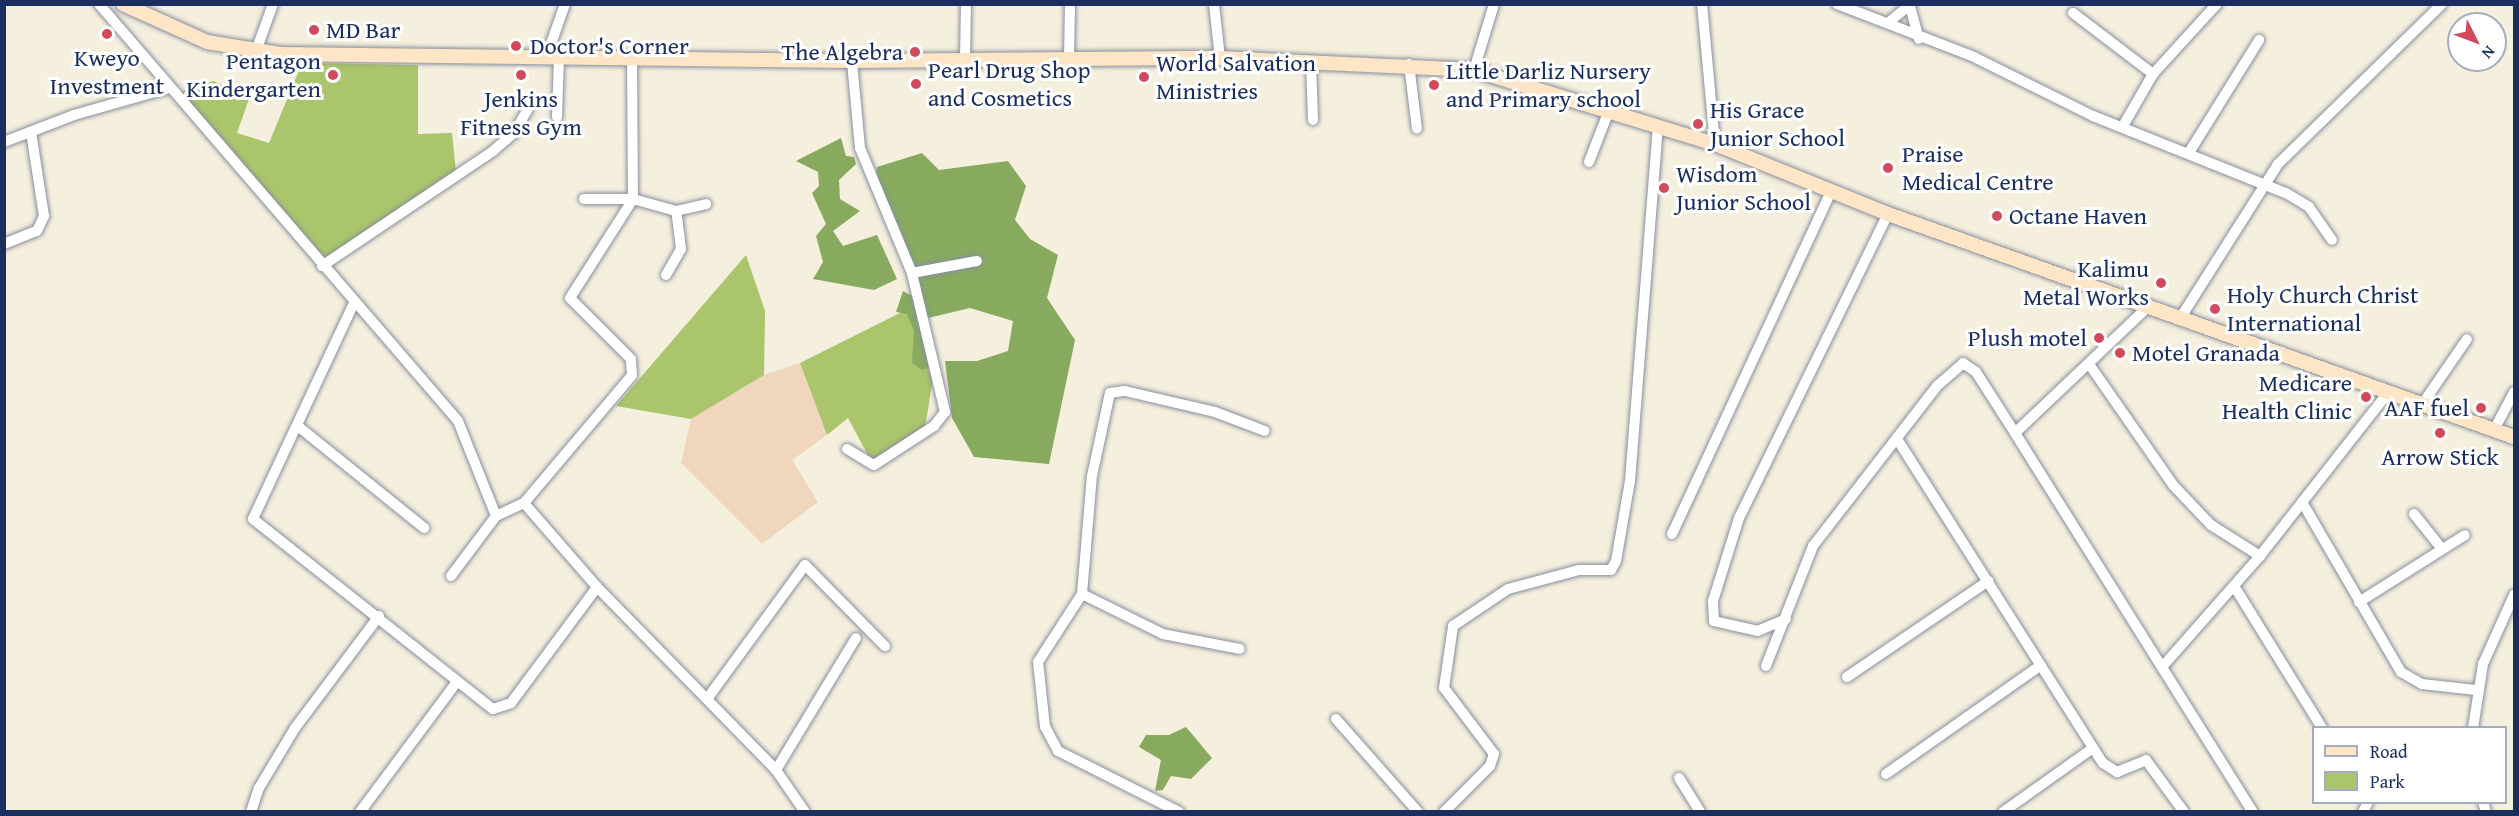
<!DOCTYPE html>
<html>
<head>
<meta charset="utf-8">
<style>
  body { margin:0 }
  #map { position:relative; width:2519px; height:816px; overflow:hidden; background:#f5efde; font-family:"Gentium Book Plus",serif }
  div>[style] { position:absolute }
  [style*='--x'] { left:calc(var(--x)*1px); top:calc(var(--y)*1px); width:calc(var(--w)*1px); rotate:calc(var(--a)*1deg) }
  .built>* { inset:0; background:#efd6bc }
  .green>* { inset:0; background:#aac56b }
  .forest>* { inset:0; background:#87aa5f }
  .roads { filter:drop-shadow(0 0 2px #888f9e) drop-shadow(0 0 2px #888f9e) }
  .street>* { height:10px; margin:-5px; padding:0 5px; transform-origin:5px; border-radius:5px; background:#fff }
  .secondary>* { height:14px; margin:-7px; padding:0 7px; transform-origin:7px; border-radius:7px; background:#fde5c5 }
  .dots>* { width:16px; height:16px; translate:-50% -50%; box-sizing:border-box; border:3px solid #fff; border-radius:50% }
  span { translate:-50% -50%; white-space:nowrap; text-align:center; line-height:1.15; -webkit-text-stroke:6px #fff; paint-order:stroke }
  .poi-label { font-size:24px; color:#1b2f5e }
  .left { translate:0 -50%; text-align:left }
  .right { translate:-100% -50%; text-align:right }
  .frame { position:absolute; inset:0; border:6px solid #1b2f5e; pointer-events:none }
  .legend { position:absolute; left:2312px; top:726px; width:195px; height:78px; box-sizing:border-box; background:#fff; border:2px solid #a4acbf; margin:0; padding:8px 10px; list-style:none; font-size:18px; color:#1b2f5e }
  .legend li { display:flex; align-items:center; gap:12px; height:30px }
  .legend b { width:30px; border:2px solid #a4acbf }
  .north { position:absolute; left:2447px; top:12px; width:60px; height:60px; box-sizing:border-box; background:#fff; border:2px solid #a4acbf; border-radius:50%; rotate:132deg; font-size:16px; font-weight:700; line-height:24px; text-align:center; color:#1b2f5e }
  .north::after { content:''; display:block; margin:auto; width:21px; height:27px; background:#d1495b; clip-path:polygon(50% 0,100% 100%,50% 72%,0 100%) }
</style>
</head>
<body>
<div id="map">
  <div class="built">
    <i style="clip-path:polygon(800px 363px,827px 435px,792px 460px,818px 502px,762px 544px,681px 463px,691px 419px,764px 375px)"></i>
  </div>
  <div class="green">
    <i style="clip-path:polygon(302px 63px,418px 65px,418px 134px,452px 133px,456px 172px,318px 265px,171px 95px,213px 81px,250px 96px,237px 133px,269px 143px)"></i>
    <i style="clip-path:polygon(746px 255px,765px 311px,764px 375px,691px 419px,616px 406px)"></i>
    <i style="clip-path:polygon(916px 305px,934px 372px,925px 428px,871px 461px,848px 418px,827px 435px,800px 363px)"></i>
  </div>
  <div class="forest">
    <i style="clip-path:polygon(841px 138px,846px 156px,854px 157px,856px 164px,839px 180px,840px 199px,860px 211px,833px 231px,843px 246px,877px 235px,897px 279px,874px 290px,813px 279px,823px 262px,816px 236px,826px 224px,812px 193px,819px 186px,818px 172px,796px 161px)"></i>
    <i style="clip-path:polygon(922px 153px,939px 170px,1008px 161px,1026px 186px,1015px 220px,1030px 239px,1058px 255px,1047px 298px,1075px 340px,1049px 464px,974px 457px,952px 418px,945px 361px,977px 361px,1008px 351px,1013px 321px,970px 308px,928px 318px,875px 179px,877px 167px)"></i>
    <i style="clip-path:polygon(903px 291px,916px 298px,931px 367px,922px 370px,912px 363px,914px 331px,907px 314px,896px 312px)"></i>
    <i style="clip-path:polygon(1186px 727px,1212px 758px,1191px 779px,1171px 776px,1163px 790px,1155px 791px,1161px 760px,1139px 747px,1146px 735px,1169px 735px)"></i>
  </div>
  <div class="roads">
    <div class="street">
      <i style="--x:99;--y:4;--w:550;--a:49.27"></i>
      <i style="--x:458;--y:421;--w:102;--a:68.2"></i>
      <i style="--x:496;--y:516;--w:31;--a:-25"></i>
      <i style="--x:524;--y:503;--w:111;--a:49"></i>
      <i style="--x:597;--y:587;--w:256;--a:45.6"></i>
      <i style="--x:776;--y:770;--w:51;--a:55.4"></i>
      <i style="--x:1214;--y:4;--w:54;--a:83.7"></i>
      <i style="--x:1702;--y:4;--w:141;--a:84.7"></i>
      <i style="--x:1837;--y:4;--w:147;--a:21.1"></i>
      <i style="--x:1974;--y:57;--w:133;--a:26.4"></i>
      <i style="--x:2093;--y:116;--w:208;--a:21.8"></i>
      <i style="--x:2286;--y:193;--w:27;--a:31"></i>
      <i style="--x:2309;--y:207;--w:40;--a:55.1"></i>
      <i style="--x:1910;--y:6;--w:34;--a:75"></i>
      <i style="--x:2073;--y:13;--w:101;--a:37.3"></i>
      <i style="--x:1888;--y:23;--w:30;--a:-40"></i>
      <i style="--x:256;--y:51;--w:50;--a:-70.1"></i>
      <i style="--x:632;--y:57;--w:142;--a:89.6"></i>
      <i style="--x:633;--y:199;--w:45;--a:15.6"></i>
      <i style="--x:676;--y:211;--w:31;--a:-13"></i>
      <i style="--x:546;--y:58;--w:57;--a:-70.6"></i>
      <i style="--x:1069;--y:58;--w:54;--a:-88.9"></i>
      <i style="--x:965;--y:60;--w:56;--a:-89"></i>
      <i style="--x:1311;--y:62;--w:58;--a:88"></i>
      <i style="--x:1409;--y:64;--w:65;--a:83"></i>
      <i style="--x:1474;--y:70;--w:69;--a:-73.1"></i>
      <i style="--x:557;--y:117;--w:59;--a:-88.1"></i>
      <i style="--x:2123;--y:126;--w:60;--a:-60"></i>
      <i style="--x:2153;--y:74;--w:95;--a:-47.6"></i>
      <i style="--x:4;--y:142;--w:75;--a:-21.1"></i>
      <i style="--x:74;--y:115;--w:99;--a:-15.9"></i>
      <i style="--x:2190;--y:151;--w:131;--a:-58.1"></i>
      <i style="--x:1589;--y:162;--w:53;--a:-68.8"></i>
      <i style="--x:4;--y:244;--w:35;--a:-22"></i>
      <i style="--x:37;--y:231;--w:17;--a:-65"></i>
      <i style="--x:44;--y:216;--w:85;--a:-98.8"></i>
      <i style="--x:322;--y:266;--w:206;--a:-33.9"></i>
      <i style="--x:493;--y:151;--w:28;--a:-41"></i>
      <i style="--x:514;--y:133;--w:28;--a:-60"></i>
      <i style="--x:912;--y:273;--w:66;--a:-10.5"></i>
      <i style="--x:666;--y:275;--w:30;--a:-60"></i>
      <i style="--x:681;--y:249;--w:38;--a:-97"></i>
      <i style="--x:354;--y:303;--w:238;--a:115.1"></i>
      <i style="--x:253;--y:519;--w:306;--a:38.4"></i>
      <i style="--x:493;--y:709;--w:19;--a:-18"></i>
      <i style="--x:511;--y:703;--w:144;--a:-53.4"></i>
      <i style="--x:2181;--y:317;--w:181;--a:-57.6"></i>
      <i style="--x:2278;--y:164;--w:229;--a:-44.3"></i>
      <i style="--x:2089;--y:364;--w:147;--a:55.2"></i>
      <i style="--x:2173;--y:485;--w:55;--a:46.5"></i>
      <i style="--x:2211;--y:525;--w:58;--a:32.3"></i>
      <i style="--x:2421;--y:406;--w:81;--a:-55.5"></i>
      <i style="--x:299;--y:427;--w:161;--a:38.9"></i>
      <i style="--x:2494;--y:430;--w:43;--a:-62.2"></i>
      <i style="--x:2015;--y:433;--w:185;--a:-43.5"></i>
      <i style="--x:1899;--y:442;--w:380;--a:57.6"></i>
      <i style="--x:2103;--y:763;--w:17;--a:33"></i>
      <i style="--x:2117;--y:772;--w:31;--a:-22"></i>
      <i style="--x:2146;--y:760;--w:64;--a:53.8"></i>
      <i style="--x:847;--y:449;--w:31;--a:31"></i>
      <i style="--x:874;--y:465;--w:72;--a:-33"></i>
      <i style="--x:934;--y:426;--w:18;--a:-52"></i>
      <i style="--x:945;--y:412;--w:143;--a:-103.4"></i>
      <i style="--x:912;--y:273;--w:135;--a:-112.6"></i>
      <i style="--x:860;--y:148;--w:87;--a:-95.3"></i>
      <i style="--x:2302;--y:502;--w:197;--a:59.8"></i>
      <i style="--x:2401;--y:672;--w:24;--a:30"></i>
      <i style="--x:2422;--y:684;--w:54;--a:6.3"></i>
      <i style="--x:524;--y:503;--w:167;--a:-49.8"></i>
      <i style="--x:632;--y:375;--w:16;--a:-94"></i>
      <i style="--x:631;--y:359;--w:86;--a:-135"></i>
      <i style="--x:570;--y:298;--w:117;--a:-57.5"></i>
      <i style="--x:633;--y:199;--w:49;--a:180"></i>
      <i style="--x:2414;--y:514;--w:45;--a:51.3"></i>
      <i style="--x:1672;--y:534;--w:378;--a:-65.1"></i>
      <i style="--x:451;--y:576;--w:75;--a:-53.1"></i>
      <i style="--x:2234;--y:586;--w:167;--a:58.2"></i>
      <i style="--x:1082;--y:594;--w:118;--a:-85.2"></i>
      <i style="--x:1092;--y:476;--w:85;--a:-77.8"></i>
      <i style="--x:1110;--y:393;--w:15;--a:-8"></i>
      <i style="--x:1125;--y:391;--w:92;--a:13.1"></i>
      <i style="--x:1215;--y:412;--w:53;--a:20.8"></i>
      <i style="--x:2359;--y:602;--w:125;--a:-32.3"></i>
      <i style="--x:1786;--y:619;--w:30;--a:157"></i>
      <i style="--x:1758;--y:631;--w:45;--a:-167.2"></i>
      <i style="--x:1714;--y:621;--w:20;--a:-93"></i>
      <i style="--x:1713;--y:601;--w:87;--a:-72.6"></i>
      <i style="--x:1739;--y:518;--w:339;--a:-63.9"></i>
      <i style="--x:1766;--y:666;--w:129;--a:-68.6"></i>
      <i style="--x:1813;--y:546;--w:202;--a:-52.2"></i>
      <i style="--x:1937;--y:386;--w:35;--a:-41"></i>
      <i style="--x:1963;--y:363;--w:16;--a:35"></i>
      <i style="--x:1976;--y:372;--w:72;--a:57.4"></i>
      <i style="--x:2015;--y:433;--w:448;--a:57.9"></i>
      <i style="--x:2163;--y:666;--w:147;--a:-48.6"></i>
      <i style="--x:2260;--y:556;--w:206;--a:-51.9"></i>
      <i style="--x:1847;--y:677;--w:171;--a:-34.2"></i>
      <i style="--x:707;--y:699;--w:166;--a:-53.8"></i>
      <i style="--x:805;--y:565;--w:114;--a:45.4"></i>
      <i style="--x:1336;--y:719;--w:124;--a:48.6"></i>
      <i style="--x:2473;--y:728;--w:65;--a:-81.1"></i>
      <i style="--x:2483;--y:664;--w:76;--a:-65.8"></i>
      <i style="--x:776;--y:770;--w:154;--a:-58.8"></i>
      <i style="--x:1886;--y:774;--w:189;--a:-35.1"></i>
      <i style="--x:1679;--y:778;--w:40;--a:58"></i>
      <i style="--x:2483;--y:802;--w:10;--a:73"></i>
      <i style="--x:251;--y:812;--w:25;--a:-72"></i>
      <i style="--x:259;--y:788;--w:70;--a:-59"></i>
      <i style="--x:295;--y:728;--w:140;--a:-53.1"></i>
      <i style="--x:360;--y:812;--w:162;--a:-53.3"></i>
      <i style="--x:1179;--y:812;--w:136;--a:-153.2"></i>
      <i style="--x:1058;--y:751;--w:27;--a:-118"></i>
      <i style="--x:1045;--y:727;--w:65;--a:-96.1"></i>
      <i style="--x:1038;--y:662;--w:81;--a:-57.1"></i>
      <i style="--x:1082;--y:594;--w:90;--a:26.3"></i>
      <i style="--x:1163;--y:634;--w:78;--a:11"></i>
      <i style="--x:1444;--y:812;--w:65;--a:-45"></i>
      <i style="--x:1490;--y:766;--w:13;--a:-72"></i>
      <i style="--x:1494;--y:754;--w:83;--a:-127.1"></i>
      <i style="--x:1444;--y:688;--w:63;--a:-81.7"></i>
      <i style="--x:1453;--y:626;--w:66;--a:-33.9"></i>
      <i style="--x:1508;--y:589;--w:73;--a:-15"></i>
      <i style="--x:1579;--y:570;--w:32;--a:0"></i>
      <i style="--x:1611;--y:570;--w:10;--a:-61"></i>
      <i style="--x:1616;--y:561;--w:81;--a:-80.1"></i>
      <i style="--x:1630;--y:481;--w:356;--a:-85.5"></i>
      <i style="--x:2003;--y:812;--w:110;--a:-35.4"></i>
      <i style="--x:2363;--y:812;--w:11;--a:-63"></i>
    </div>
    <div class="secondary">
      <i style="--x:123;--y:4;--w:92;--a:24.3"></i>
      <i style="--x:207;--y:42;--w:74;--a:9.3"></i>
      <i style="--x:280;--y:54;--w:572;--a:0.7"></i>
      <i style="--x:852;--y:61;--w:368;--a:-0.5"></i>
      <i style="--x:1220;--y:58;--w:254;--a:2.7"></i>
      <i style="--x:1474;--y:70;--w:252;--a:17.1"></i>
      <i style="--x:1715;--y:144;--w:187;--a:22"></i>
      <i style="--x:1888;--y:214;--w:665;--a:19.61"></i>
    </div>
  </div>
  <div class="dots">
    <i style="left:314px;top:30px;background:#d1495b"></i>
    <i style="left:107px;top:34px;background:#d1495b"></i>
    <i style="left:516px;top:46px;background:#d1495b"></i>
    <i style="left:915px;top:52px;background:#d1495b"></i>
    <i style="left:333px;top:75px;background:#d1495b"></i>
    <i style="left:521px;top:75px;background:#d1495b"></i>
    <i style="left:1144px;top:77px;background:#d1495b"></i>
    <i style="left:916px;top:84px;background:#d1495b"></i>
    <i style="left:1434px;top:85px;background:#d1495b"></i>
    <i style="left:1698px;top:124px;background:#d1495b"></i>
    <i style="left:1888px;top:168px;background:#d1495b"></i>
    <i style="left:1664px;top:188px;background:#d1495b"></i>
    <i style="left:1997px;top:216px;background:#d1495b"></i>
    <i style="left:2161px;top:283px;background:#d1495b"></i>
    <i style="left:2215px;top:309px;background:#d1495b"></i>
    <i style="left:2099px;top:338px;background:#d1495b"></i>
    <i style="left:2120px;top:353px;background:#d1495b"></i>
    <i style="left:2366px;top:397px;background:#d1495b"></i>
    <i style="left:2481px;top:408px;background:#d1495b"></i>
    <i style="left:2440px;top:433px;background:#d1495b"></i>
  </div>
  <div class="poi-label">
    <span class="left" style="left:326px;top:30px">MD Bar</span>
    <span class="left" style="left:530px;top:46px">Doctor's Corner</span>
    <span class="right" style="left:903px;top:52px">The Algebra</span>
    <span style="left:107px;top:72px">Kweyo<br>Investment</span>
    <span class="right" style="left:321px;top:75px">Pentagon<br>Kindergarten</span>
    <span class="left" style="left:1156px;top:77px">World Salvation<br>Ministries</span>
    <span class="left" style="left:928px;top:84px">Pearl Drug Shop<br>and Cosmetics</span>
    <span class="left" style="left:1446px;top:85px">Little Darliz Nursery<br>and Primary school</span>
    <span style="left:521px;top:113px">Jenkins<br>Fitness Gym</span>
    <span class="left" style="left:1710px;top:124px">His Grace<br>Junior School</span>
    <span class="left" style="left:1902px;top:168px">Praise<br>Medical Centre</span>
    <span class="left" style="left:1676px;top:188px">Wisdom<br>Junior School</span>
    <span class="left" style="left:2009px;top:216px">Octane Haven</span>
    <span class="right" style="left:2149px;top:283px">Kalimu<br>Metal Works</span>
    <span class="left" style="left:2227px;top:309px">Holy Church Christ<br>International</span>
    <span class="right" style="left:2087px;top:338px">Plush motel</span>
    <span class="left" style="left:2132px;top:353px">Motel Granada</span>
    <span class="right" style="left:2352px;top:397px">Medicare<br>Health Clinic</span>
    <span class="right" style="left:2469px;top:408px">AAF fuel</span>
    <span style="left:2440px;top:457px">Arrow Stick</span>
  </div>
  <div class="frame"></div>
  <ul class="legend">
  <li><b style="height:8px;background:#fde5c5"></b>Road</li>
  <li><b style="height:16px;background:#aac56b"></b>Park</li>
  </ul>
  <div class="north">N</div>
</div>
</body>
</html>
